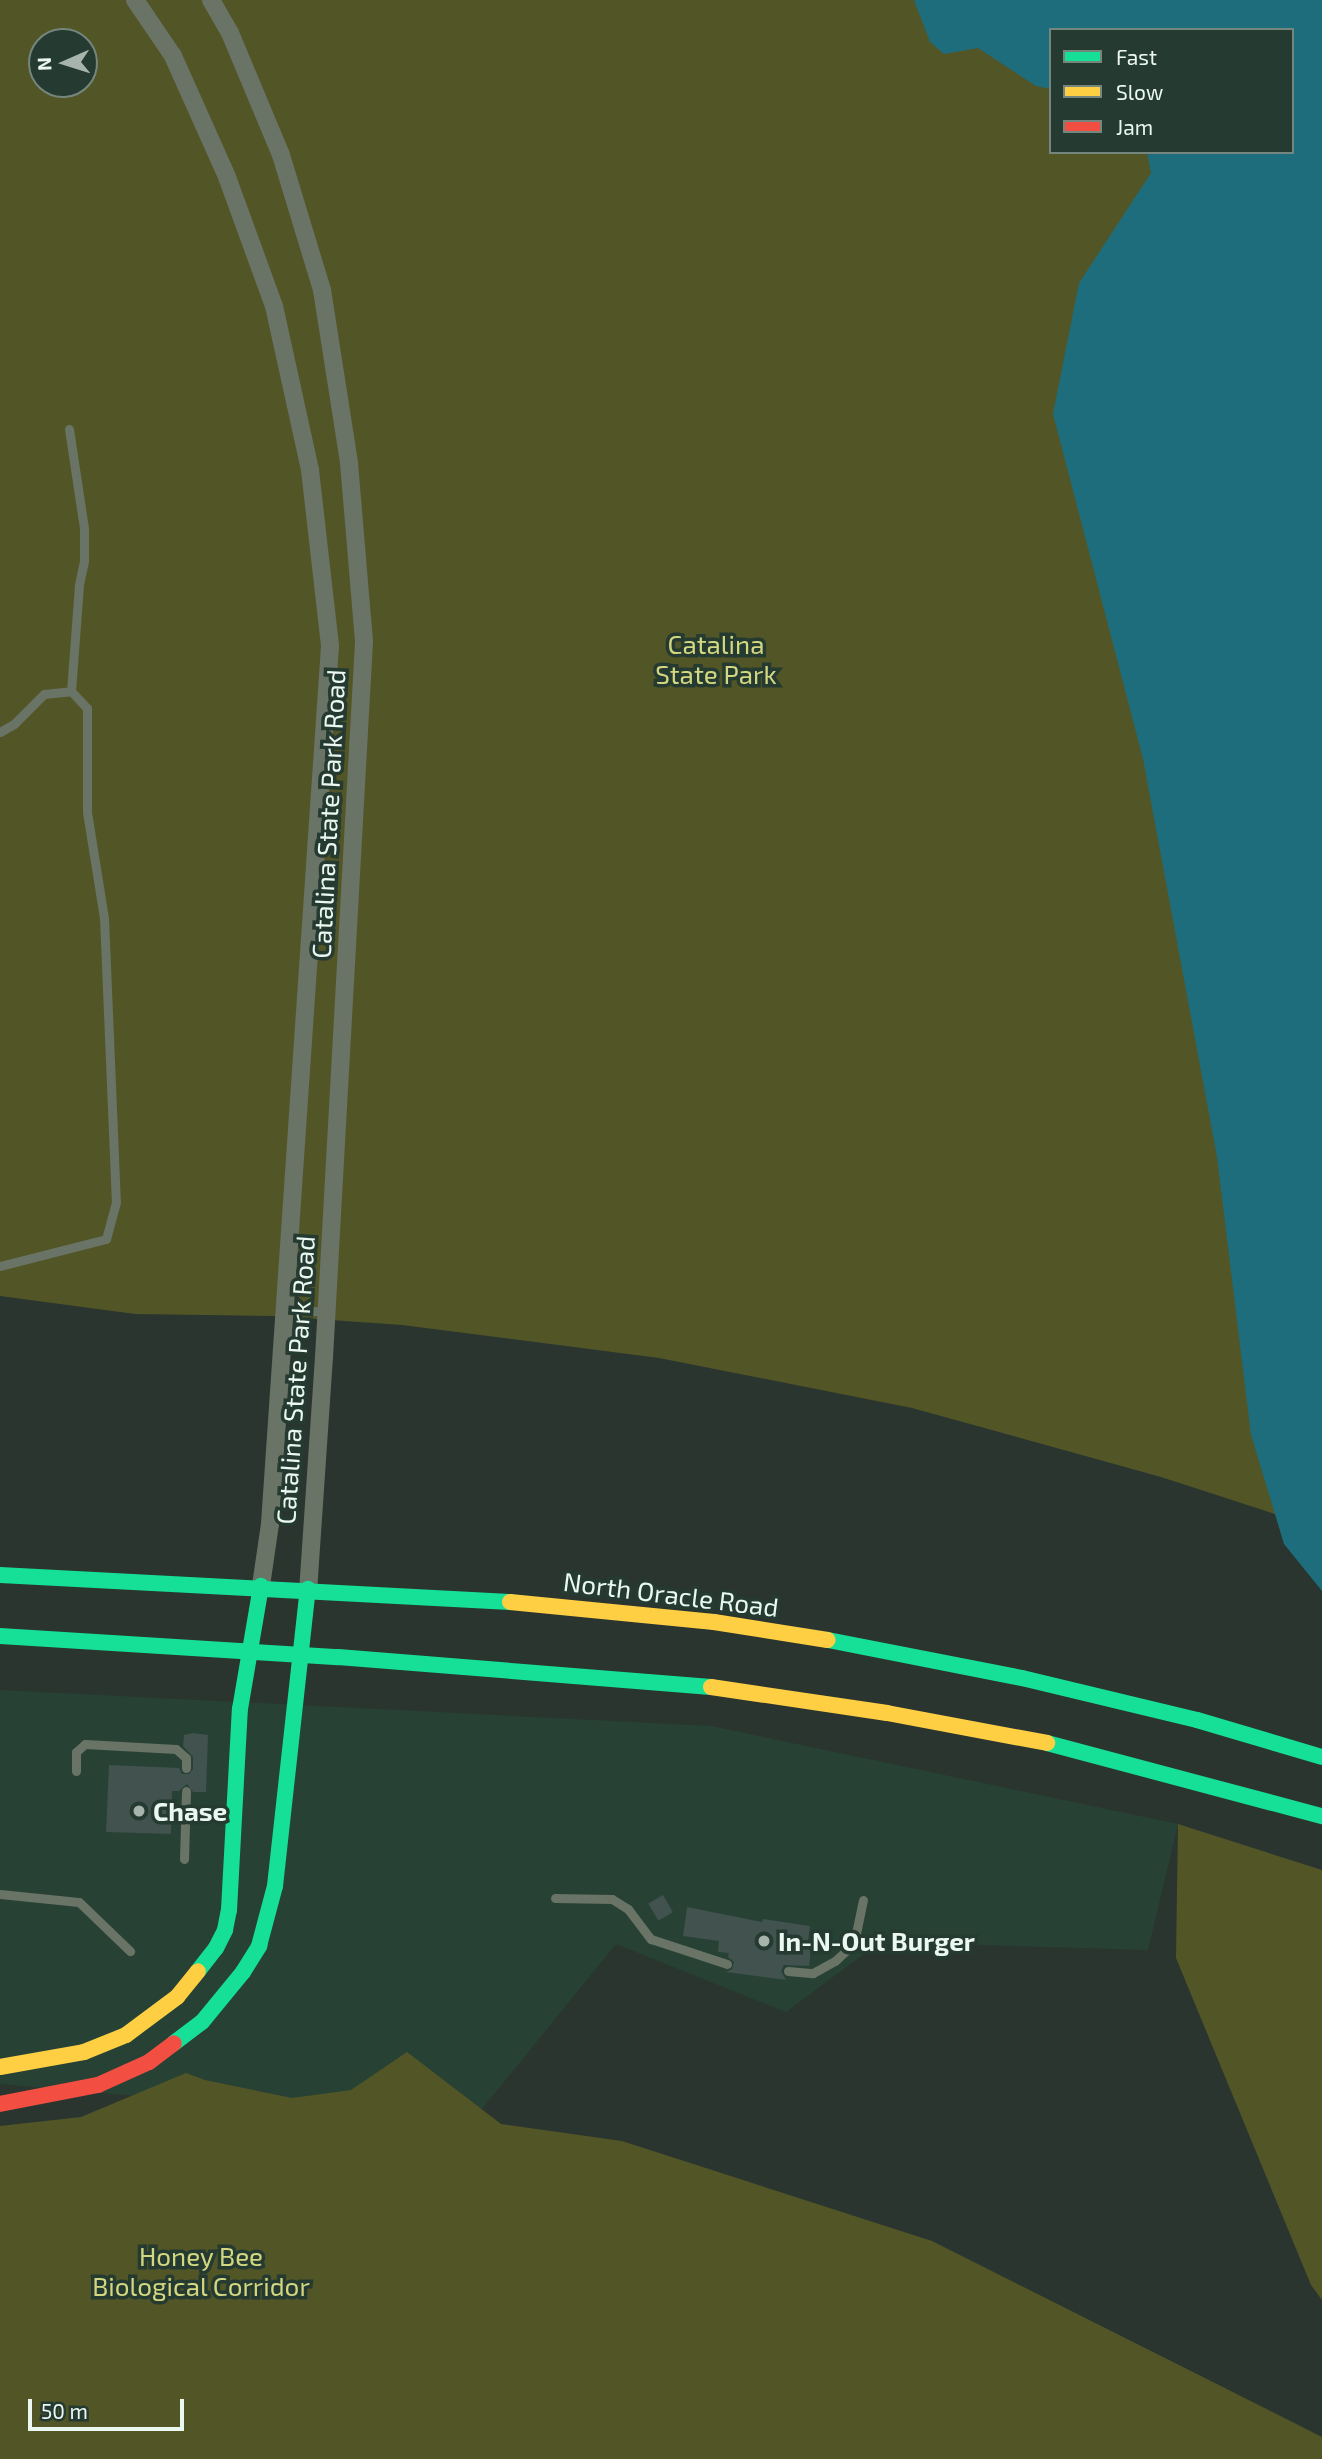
<!DOCTYPE html>
<html>
<head>
<meta charset="utf-8">
<style>
  body { margin:0 }
  #map { position:relative; width:1322px; height:2459px; overflow:hidden; background:#2a3530; font-family:"Exo 2",sans-serif }
  div>[style] { position:absolute }
  [style*='--x'] { left:calc(var(--x)*1px); top:calc(var(--y)*1px); width:calc(var(--w)*1px); rotate:calc(var(--a)*1deg) }
  .built>* { inset:0; background:#274235 }
  .green>* { inset:0; background:#525526 }
  .water>* { inset:0; background:#1e6d7c }
  .building>* { inset:0; background:#41524f; transform-origin:0 0 }
  .lane>* { height:9px; margin:-4.5px; padding:0 4.5px; transform-origin:4.5px; border-radius:4.5px; background:#697366 }
  .street>* { height:18px; margin:-9px; padding:0 9px; transform-origin:9px; border-radius:9px; background:#697366 }
  .fast>* { height:16px; margin:-8px; padding:0 8px; transform-origin:8px; border-radius:8px; background:#16e098 }
  .slow>* { height:16px; margin:-8px; padding:0 8px; transform-origin:8px; border-radius:8px; background:#ffcf43 }
  .jam>* { height:16px; margin:-8px; padding:0 8px; transform-origin:8px; border-radius:8px; background:#f24e42 }
  .dots>* { width:19px; height:19px; translate:-50% -50%; box-sizing:border-box; border:4px solid #253a30; border-radius:50% }
  span { translate:-50% -50%; white-space:nowrap; text-align:center; line-height:1.15; -webkit-text-stroke:7px #253a30; paint-order:stroke }
  .park-label { font-size:26px; color:#d3d77f }
  .street-label { font-size:26px; color:#ebf8f1 }
  .poi-label { font-size:26px; color:#ebf8f1; font-weight:700 }
  .left { translate:0 -50%; text-align:left }
  .legend { position:absolute; left:1049px; top:28px; width:245px; height:126px; box-sizing:border-box; background:#253a30; border:2px solid #74867d; margin:0; padding:9px 12px; list-style:none; font-size:21px; color:#ebf8f1 }
  .legend li { display:flex; align-items:center; gap:14px; height:35px }
  .legend b { width:35px; border:2px solid #74867d }
  .north { position:absolute; left:28px; top:28px; width:70px; height:70px; box-sizing:border-box; background:#253a30; border:2px solid #74867d; border-radius:50%; rotate:267deg; font-size:19px; font-weight:700; line-height:28px; text-align:center; color:#ebf8f1 }
  .north::after { content:''; display:block; margin:auto; width:24px; height:32px; background:#a7b4ad; clip-path:polygon(50% 0,100% 100%,50% 72%,0 100%) }
  .scale { position:absolute; left:28px; top:2399px; width:156px; height:32px; box-sizing:border-box; border:4px solid #ebf8f1; border-top:0; padding-left:9px; font-size:21px; line-height:24px; white-space:nowrap; color:#ebf8f1; -webkit-text-stroke:5px #253a30; paint-order:stroke }
</style>
</head>
<body>
<div id="map">
  <div class="built">
    <i style="clip-path:polygon(0 1690px,711px 1726px,1178px 1824px,1148px 1950px,880px 1942px,786px 2012px,616px 1944px,469px 2125px,0 2084px)"></i>
  </div>
  <div class="green">
    <i style="clip-path:polygon(evenodd,0 0,1322px 0,1284px 1517px,1161px 1477px,912px 1408px,659px 1358px,402px 1325px,274px 1316px,135px 1314px,0 1296px,0 0,1051px 30px,1292px 30px,1292px 152px,1051px 152px,1051px 30px,0 0,42px 42px,84px 42px,84px 84px,42px 84px,42px 42px)"></i>
    <i style="clip-path:polygon(1178px 1824px,1322px 1870px,1322px 2300px,1311px 2285px,1176px 1958px)"></i>
    <i style="clip-path:polygon(407px 2052px,501px 2124px,622px 2141px,932px 2241px,1322px 2437px,1322px 2459px,0 2459px,0 2126px,81px 2117px,186px 2073px,205px 2080px,292px 2098px,351px 2090px)"></i>
  </div>
  <div class="water">
    <i style="clip-path:polygon(914px 0,1322px 0,1322px 1591px,1284px 1544px,1251px 1435px,1217px 1157px,1143px 759px,1053px 414px,1079px 283px,1151px 173px,1147px 152px,1292px 152px,1292px 30px,1051px 30px,1051px 89px,1036px 86px,978px 48px,944px 54px,930px 42px)"></i>
  </div>
  <div class="building">
    <i style="clip-path:polygon(193px 1733px,208px 1735px,206px 1792px,193px 1792px,187px 1784px,179px 1791px,172px 1791px,171px 1834px,106px 1832px,109px 1765px,179px 1768px,182px 1774px,189px 1774px,193px 1769px,193px 1757px,183px 1746px,184px 1735px)"></i>
    <i style="left:663px;top:1895px;width:20px;height:17px;rotate:60deg"></i>
    <i style="clip-path:polygon(687px 1907px,762px 1922px,763px 1919px,810px 1926px,807px 1949px,811px 1951px,809px 1966px,784px 1965px,781px 1971px,786px 1980px,726px 1972px,732px 1969px,734px 1962px,728px 1957px,729px 1953px,718px 1952px,719px 1941px,683px 1936px)"></i>
  </div>
  <div class="lane">
    <i style="--x:69;--y:429;--w:100;--a:81.4"></i>
    <i style="--x:84;--y:528;--w:33;--a:90"></i>
    <i style="--x:84;--y:561;--w:25;--a:102"></i>
    <i style="--x:79;--y:585;--w:106;--a:94.3"></i>
    <i style="--x:0;--y:732;--w:16;--a:-30"></i>
    <i style="--x:14;--y:724;--w:42;--a:-45"></i>
    <i style="--x:44;--y:694;--w:27;--a:-6"></i>
    <i style="--x:71;--y:691;--w:23;--a:47"></i>
    <i style="--x:87;--y:708;--w:104;--a:90"></i>
    <i style="--x:87;--y:812;--w:107;--a:80.9"></i>
    <i style="--x:104;--y:918;--w:284;--a:87.6"></i>
    <i style="--x:116;--y:1202;--w:38;--a:105"></i>
    <i style="--x:106;--y:1239;--w:109;--a:165.7"></i>
    <i style="--x:285;--y:1309;--w:42;--a:4.1"></i>
    <i style="--x:76;--y:1771;--w:19;--a:-90"></i>
    <i style="--x:76;--y:1752;--w:12;--a:-42"></i>
    <i style="--x:85;--y:1744;--w:91;--a:3.1"></i>
    <i style="--x:176;--y:1749;--w:13;--a:42"></i>
    <i style="--x:186;--y:1758;--w:10;--a:90"></i>
    <i style="--x:184;--y:1859;--w:68;--a:-88.3"></i>
    <i style="--x:0;--y:1894;--w:79;--a:5.8"></i>
    <i style="--x:79;--y:1902;--w:71;--a:43.9"></i>
    <i style="--x:555;--y:1898;--w:57;--a:1"></i>
    <i style="--x:612;--y:1899;--w:19;--a:32"></i>
    <i style="--x:628;--y:1909;--w:38;--a:53"></i>
    <i style="--x:651;--y:1939;--w:80;--a:18.2"></i>
    <i style="--x:788;--y:1971;--w:25;--a:5"></i>
    <i style="--x:813;--y:1973;--w:25;--a:-29"></i>
    <i style="--x:835;--y:1961;--w:26;--a:-43"></i>
    <i style="--x:854;--y:1943;--w:44;--a:-78.2"></i>
  </div>
  <div class="street">
    <i style="--x:135;--y:0;--w:68;--a:55.8"></i>
    <i style="--x:173;--y:56;--w:133;--a:65.9"></i>
    <i style="--x:227;--y:177;--w:137;--a:70"></i>
    <i style="--x:274;--y:306;--w:168;--a:77.6"></i>
    <i style="--x:310;--y:470;--w:177;--a:83.5"></i>
    <i style="--x:330;--y:646;--w:880;--a:93.91"></i>
    <i style="--x:270;--y:1524;--w:63;--a:98.3"></i>
    <i style="--x:211;--y:0;--w:38;--a:60"></i>
    <i style="--x:230;--y:33;--w:132;--a:67.3"></i>
    <i style="--x:281;--y:155;--w:141;--a:73.1"></i>
    <i style="--x:322;--y:290;--w:175;--a:81.1"></i>
    <i style="--x:349;--y:463;--w:180;--a:85.2"></i>
    <i style="--x:364;--y:642;--w:716;--a:93.2"></i>
    <i style="--x:324;--y:1357;--w:233;--a:93.9"></i>
  </div>
  <div class="fast">
    <i style="--x:0;--y:1575;--w:511;--a:3.03"></i>
    <i style="--x:0;--y:1636;--w:339;--a:3.6"></i>
    <i style="--x:338;--y:1657;--w:374;--a:4.6"></i>
    <i style="--x:828;--y:1640;--w:198;--a:11.1"></i>
    <i style="--x:1022;--y:1678;--w:180;--a:13.5"></i>
    <i style="--x:1197;--y:1720;--w:130;--a:16.5"></i>
    <i style="--x:1047;--y:1743;--w:285;--a:14.9"></i>
    <i style="--x:198;--y:1971;--w:29;--a:-52"></i>
    <i style="--x:216;--y:1948;--w:20;--a:-63"></i>
    <i style="--x:225;--y:1930;--w:20;--a:-79"></i>
    <i style="--x:229;--y:1910;--w:201;--a:-86.9"></i>
    <i style="--x:240;--y:1709;--w:125;--a:-80.3"></i>
    <i style="--x:174;--y:2043;--w:35;--a:-37"></i>
    <i style="--x:202;--y:2022;--w:65;--a:-50.6"></i>
    <i style="--x:243;--y:1972;--w:31;--a:-58"></i>
    <i style="--x:259;--y:1946;--w:62;--a:-75.1"></i>
    <i style="--x:275;--y:1886;--w:299;--a:-83.7"></i>
  </div>
  <div class="slow">
    <i style="--x:510;--y:1602;--w:205;--a:5.6"></i>
    <i style="--x:714;--y:1622;--w:115;--a:9"></i>
    <i style="--x:711;--y:1687;--w:178;--a:8.4"></i>
    <i style="--x:887;--y:1713;--w:163;--a:10.6"></i>
    <i style="--x:0;--y:2067;--w:85;--a:-10.1"></i>
    <i style="--x:84;--y:2052;--w:45;--a:-22"></i>
    <i style="--x:126;--y:2035;--w:64;--a:-36.7"></i>
    <i style="--x:177;--y:1997;--w:33;--a:-51"></i>
  </div>
  <div class="jam">
    <i style="--x:0;--y:2104;--w:100;--a:-11"></i>
    <i style="--x:98;--y:2085;--w:56;--a:-24.3"></i>
    <i style="--x:149;--y:2062;--w:31;--a:-37"></i>
  </div>
  <div class="dots">
    <i style="left:139px;top:1811px;background:#a7b4ad"></i>
    <i style="left:764px;top:1941px;background:#a7b4ad"></i>
  </div>
  <div class="park-label">
    <span style="left:716px;top:659px">Catalina<br>State Park</span>
    <span style="left:201px;top:2271px">Honey Bee<br>Biological Corridor</span>
  </div>
  <div class="street-label">
    <span style="left:328px;top:814px;rotate:-87deg">Catalina State Park Road</span>
    <span style="left:295px;top:1380px;rotate:-86deg">Catalina State Park Road</span>
    <span style="left:671px;top:1594px;rotate:7deg">North Oracle Road</span>
  </div>
  <div class="poi-label">
    <span class="left" style="left:153px;top:1811px">Chase</span>
    <span class="left" style="left:778px;top:1941px">In-N-Out Burger</span>
  </div>
  <ul class="legend">
  <li><b style="height:9px;background:#16e098"></b>Fast</li>
  <li><b style="height:9px;background:#ffcf43"></b>Slow</li>
  <li><b style="height:9px;background:#f24e42"></b>Jam</li>
  </ul>
  <div class="north">N</div>
  <div class="scale">50 m</div>
</div>
</body>
</html>
